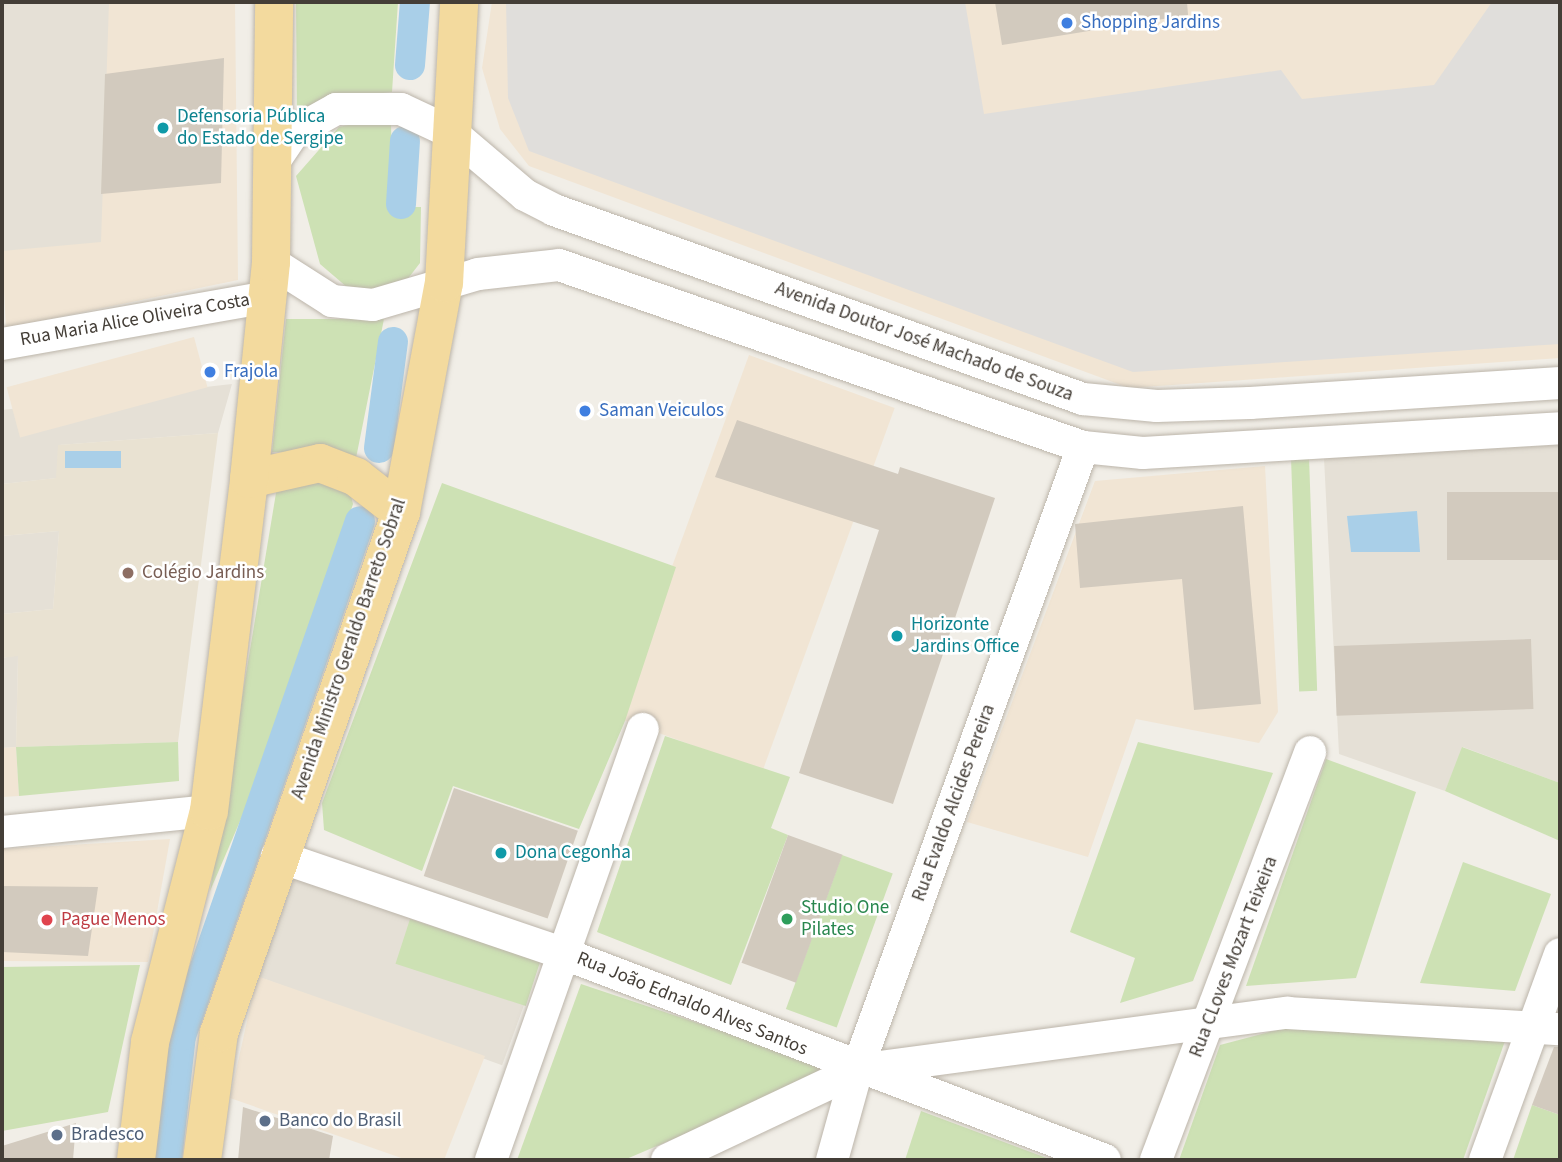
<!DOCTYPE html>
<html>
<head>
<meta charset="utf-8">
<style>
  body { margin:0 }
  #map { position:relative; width:1562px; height:1162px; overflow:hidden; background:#f1eee7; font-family:"Source Sans 3",sans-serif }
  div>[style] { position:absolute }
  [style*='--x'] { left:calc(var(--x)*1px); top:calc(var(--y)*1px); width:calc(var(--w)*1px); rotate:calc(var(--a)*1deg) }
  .residential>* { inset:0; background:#e5e0d6; transform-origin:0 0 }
  .commercial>* { inset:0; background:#f1e5d4; transform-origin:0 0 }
  .education>* { inset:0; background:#e9e2d2 }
  .green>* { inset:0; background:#cde1b4; transform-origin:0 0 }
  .parking>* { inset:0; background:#e0dedb }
  .water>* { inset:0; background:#a9cfe8; transform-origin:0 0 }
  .canal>* { height:30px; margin:-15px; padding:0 15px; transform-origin:15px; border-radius:15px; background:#a9cfe8 }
  .building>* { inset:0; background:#d2cabe; transform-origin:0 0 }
  .roads { filter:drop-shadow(0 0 2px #bcb5aa) drop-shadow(0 0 2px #bcb5aa) }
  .minor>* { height:32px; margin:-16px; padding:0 16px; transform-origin:16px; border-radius:16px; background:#fff }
  .major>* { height:38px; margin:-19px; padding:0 19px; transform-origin:19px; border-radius:19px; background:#f3da9e }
  .dots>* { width:19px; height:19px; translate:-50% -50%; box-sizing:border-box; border:4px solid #fff; border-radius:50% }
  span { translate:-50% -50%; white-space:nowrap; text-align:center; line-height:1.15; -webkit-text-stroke:5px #fff; paint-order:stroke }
  .shop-label { font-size:19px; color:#366cbe }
  .left { translate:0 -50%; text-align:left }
  .culture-label { font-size:19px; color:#0d838f }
  .street-label { font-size:19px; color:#443e37 }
  .education-label { font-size:19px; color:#785e54 }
  .leisure-label { font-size:19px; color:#27864d }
  .health-label { font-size:19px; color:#be3a42 }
  .service-label { font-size:19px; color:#4e5e75 }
  .frame { position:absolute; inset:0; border:4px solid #443e37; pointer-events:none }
</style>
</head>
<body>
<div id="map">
  <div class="residential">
    <i style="left:2px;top:2px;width:107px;height:249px"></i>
    <i style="clip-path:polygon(232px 384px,218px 433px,59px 445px,57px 478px,2px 484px,2px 410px)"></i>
    <i style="clip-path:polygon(1560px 445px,1560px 783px,1463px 747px,1445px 791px,1339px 754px,1324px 458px)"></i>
    <i style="clip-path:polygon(59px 531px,53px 609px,2px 614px,2px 536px)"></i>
    <i style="clip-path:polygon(18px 655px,16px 747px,2px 748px,2px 658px)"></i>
    <i style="left:295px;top:874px;width:260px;height:109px;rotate:20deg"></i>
  </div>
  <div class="commercial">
    <i style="clip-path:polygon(109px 2px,235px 2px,238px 280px,6px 328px,2px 251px,101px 242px)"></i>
    <i style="clip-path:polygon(492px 2px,1560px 2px,1560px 358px,1129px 388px,529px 166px,500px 129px,482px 68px)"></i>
    <i style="left:194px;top:337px;width:52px;height:194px;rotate:75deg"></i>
    <i style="left:749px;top:355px;width:155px;height:386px;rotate:20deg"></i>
    <i style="clip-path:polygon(1265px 466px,1278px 712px,1259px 743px,1136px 719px,1088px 857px,967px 822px,1095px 481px)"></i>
    <i style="clip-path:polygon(16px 747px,19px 796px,2px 797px,2px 748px)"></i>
    <i style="clip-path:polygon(170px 839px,148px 962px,2px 961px,2px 849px)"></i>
    <i style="clip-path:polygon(257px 976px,485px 1056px,444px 1160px,407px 1160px,230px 1098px)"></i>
  </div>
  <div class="education">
    <i style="clip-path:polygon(218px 433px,178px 742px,16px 747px,18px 656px,2px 658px,2px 614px,53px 609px,59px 531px,2px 536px,2px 484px,56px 478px,58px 445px)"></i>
  </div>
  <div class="green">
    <i style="clip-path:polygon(296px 2px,398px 2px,392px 92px,348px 97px,297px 123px)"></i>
    <i style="clip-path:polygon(362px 122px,391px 124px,393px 207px,421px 207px,420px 263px,403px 285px,374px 292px,348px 288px,320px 264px,296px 176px,339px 127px)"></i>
    <i style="clip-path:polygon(286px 319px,384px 319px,354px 468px,326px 453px,272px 452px)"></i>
    <i style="left:1309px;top:457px;width:234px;height:18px;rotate:88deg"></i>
    <i style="clip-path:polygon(279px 475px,349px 488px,353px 504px,281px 726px,210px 891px)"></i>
    <i style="clip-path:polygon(442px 483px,676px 567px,625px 721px,579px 829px,453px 786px,422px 871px,324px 830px,322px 803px)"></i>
    <i style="clip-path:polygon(665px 736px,790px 777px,771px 828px,788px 835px,731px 985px,597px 932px)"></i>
    <i style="clip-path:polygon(178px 742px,179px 781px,19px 796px,16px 747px)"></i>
    <i style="clip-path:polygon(1138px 742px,1273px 773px,1193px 981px,1120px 1003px,1135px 958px,1070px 932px)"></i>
    <i style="clip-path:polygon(1462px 747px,1560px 783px,1560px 841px,1445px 791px)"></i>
    <i style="clip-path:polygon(1326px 759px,1416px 792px,1356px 978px,1246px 986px)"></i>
    <i style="left:842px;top:855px;width:54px;height:164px;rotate:20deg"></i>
    <i style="clip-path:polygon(1463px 862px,1551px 894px,1515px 991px,1420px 983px)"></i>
    <i style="left:410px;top:919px;width:137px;height:47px;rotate:18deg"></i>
    <i style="clip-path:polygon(140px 965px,108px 1112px,2px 1131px,2px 967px)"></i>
    <i style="clip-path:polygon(581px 984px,820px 1064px,821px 1076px,624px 1160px,517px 1160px)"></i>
    <i style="clip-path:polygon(1284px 1028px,1505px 1041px,1463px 1160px,1179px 1160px,1220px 1045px)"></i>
    <i style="clip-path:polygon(1532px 1105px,1560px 1115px,1560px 1160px,1513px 1160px)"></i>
    <i style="clip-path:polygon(921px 1111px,1052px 1160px,905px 1160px)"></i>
  </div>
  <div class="parking">
    <i style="clip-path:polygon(506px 2px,965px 2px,984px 114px,1281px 70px,1302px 99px,1434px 85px,1492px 2px,1560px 2px,1560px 344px,1133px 372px,529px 151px,508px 98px)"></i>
  </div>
  <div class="water">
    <i style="left:121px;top:451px;width:17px;height:56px;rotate:90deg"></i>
    <i style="clip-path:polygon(1417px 511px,1420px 552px,1351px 552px,1347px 516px)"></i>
  </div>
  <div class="canal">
    <i style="--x:410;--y:65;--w:63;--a:-85.5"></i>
    <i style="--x:401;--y:204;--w:63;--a:-86.4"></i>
    <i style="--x:379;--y:448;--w:107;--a:-82.5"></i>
    <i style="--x:167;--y:1160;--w:125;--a:-83.6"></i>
    <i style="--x:181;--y:1036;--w:545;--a:-70.83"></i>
  </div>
  <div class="building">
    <i style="clip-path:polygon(995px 2px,1187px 2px,1188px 15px,1002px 45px)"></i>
    <i style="clip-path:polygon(224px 58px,221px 183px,101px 194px,105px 74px)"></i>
    <i style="clip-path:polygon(737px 420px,898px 474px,900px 467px,995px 498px,893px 804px,799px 773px,879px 530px,715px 477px)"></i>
    <i style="left:1560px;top:492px;width:68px;height:113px;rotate:90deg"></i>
    <i style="clip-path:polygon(1243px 506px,1261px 704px,1194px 710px,1182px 579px,1080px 588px,1075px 524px)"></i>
    <i style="left:1531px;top:639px;width:70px;height:197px;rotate:88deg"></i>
    <i style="left:454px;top:788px;width:131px;height:93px;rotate:19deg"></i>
    <i style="left:788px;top:835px;width:58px;height:136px;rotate:20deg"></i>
    <i style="clip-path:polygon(2px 886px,98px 887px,88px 956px,2px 952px)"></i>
    <i style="clip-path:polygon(1554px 1047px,1560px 1047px,1560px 1115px,1532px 1105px)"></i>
    <i style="clip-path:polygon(243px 1107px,333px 1136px,329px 1160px,238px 1160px)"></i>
    <i style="clip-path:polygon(76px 1123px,73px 1160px,2px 1160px,2px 1146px)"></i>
  </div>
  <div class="roads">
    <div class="minor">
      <i style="--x:275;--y:160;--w:32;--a:-56"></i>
      <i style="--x:293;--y:133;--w:49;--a:-29.2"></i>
      <i style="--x:336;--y:109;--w:65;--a:0"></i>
      <i style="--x:401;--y:109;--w:56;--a:25.2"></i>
      <i style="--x:452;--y:133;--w:96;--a:40.3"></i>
      <i style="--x:525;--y:195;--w:33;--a:27"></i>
      <i style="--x:554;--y:210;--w:562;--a:19.66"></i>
      <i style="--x:1083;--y:399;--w:74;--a:5.4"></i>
      <i style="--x:1157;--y:406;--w:93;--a:-1.8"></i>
      <i style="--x:1250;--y:403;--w:311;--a:-3.7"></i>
      <i style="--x:271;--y:262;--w:72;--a:32.6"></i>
      <i style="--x:332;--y:301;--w:41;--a:5.6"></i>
      <i style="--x:373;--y:305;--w:109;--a:-16.4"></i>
      <i style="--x:478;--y:274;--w:81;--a:-6.3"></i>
      <i style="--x:559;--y:265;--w:555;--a:19.15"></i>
      <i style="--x:1083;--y:447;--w:60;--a:5.7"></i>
      <i style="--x:1143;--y:453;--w:418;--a:-3.4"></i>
      <i style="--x:2;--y:344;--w:270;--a:-10"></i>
      <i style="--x:2;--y:832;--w:208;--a:-5.8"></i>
      <i style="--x:277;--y:856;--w:301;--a:18.8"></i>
      <i style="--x:562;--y:953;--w:581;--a:20.87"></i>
      <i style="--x:491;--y:1160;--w:457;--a:-70.6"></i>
      <i style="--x:667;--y:1160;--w:210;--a:-25.3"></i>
      <i style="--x:857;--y:1070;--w:434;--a:-7.6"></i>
      <i style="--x:1287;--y:1013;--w:273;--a:3.4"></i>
      <i style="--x:832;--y:1160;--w:93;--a:-74.5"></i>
      <i style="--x:857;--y:1070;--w:663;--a:-70.06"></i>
      <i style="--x:1156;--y:1160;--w:436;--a:-69.3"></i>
      <i style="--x:1485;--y:1160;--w:219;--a:-70"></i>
    </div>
    <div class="major">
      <i style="--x:249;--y:479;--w:73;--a:-12.7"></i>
      <i style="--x:320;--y:463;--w:39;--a:21"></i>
      <i style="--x:356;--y:477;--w:57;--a:37.9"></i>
      <i style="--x:136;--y:1160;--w:119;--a:-83.2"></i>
      <i style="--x:150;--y:1042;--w:238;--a:-75.7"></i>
      <i style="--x:209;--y:811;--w:334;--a:-83.1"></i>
      <i style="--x:249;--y:479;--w:218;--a:-84.2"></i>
      <i style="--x:271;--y:262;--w:260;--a:-89.3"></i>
      <i style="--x:202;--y:1160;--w:128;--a:-82.4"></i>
      <i style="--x:219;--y:1033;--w:552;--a:-70.74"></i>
      <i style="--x:401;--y:512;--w:233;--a:-79.4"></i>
      <i style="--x:444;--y:283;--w:281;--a:-86.9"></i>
    </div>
  </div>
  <div class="dots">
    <i style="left:1067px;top:23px;background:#3f7fe0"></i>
    <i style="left:163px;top:128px;background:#0f9aa8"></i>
    <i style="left:210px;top:372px;background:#3f7fe0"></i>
    <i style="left:585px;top:411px;background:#3f7fe0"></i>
    <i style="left:128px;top:573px;background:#8d6e63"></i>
    <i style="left:897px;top:636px;background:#0f9aa8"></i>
    <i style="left:501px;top:853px;background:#0f9aa8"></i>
    <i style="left:787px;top:919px;background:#2e9e5b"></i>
    <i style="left:47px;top:920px;background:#e0444e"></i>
    <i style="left:265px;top:1121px;background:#5c6f8a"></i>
    <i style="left:57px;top:1135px;background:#5c6f8a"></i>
  </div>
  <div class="shop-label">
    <span class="left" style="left:1081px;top:23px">Shopping Jardins</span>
    <span class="left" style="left:224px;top:372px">Frajola</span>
    <span class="left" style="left:599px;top:411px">Saman Veiculos</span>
  </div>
  <div class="culture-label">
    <span class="left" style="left:177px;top:128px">Defensoria Pública<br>do Estado de Sergipe</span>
    <span class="left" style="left:911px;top:636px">Horizonte<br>Jardins Office</span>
    <span class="left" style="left:515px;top:853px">Dona Cegonha</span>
  </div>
  <div class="street-label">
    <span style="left:135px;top:320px;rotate:-10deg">Rua Maria Alice Oliveira Costa</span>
    <span style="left:924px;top:342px;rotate:20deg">Avenida Doutor José Machado de Souza</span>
    <span style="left:349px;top:649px;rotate:-71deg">Avenida Ministro Geraldo Barreto Sobral</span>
    <span style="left:954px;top:803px;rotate:-70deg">Rua Evaldo Alcides Pereira</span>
    <span style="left:1234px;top:957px;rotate:-69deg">Rua CLoves Mozart Teixeira</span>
    <span style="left:692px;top:1004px;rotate:22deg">Rua João Ednaldo Alves Santos</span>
  </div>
  <div class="education-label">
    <span class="left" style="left:142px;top:573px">Colégio Jardins</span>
  </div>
  <div class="leisure-label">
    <span class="left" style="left:801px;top:919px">Studio One<br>Pilates</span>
  </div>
  <div class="health-label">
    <span class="left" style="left:61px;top:920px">Pague Menos</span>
  </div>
  <div class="service-label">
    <span class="left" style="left:279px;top:1121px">Banco do Brasil</span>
    <span class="left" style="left:71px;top:1135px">Bradesco</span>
  </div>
  <div class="frame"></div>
</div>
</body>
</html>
